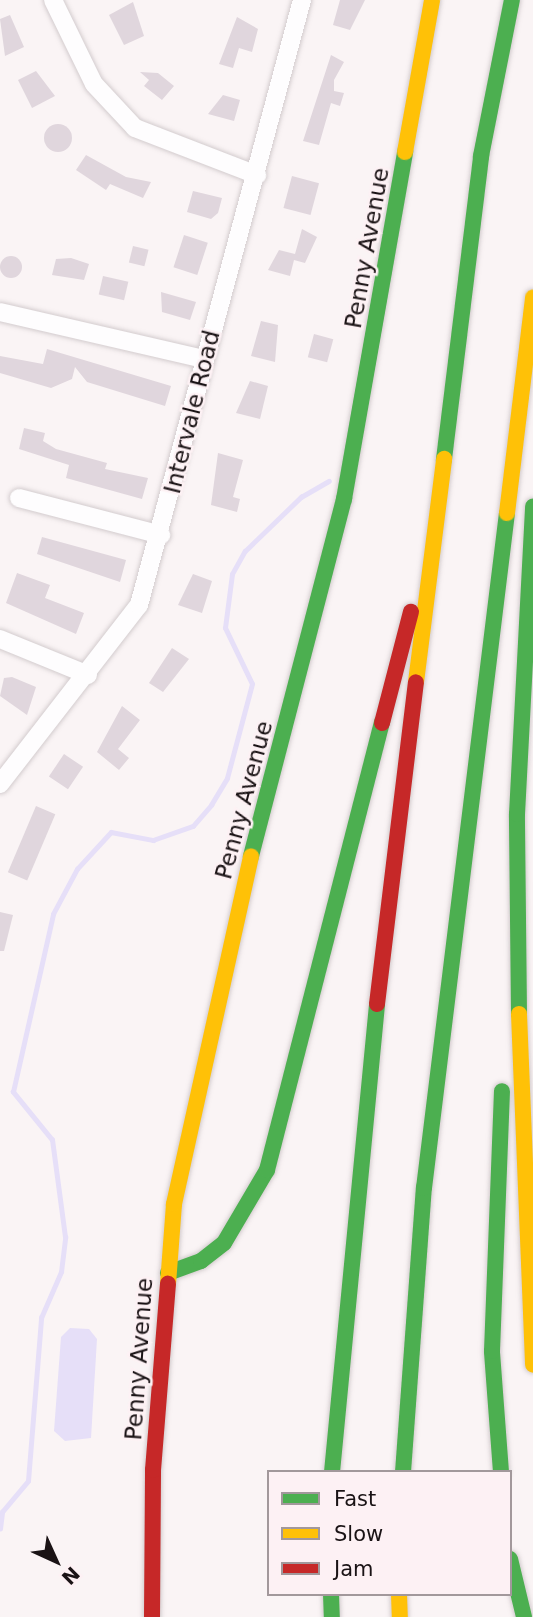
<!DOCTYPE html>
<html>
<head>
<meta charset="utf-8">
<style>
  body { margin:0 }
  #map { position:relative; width:533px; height:1617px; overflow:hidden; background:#faf4f5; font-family:"DejaVu Sans",sans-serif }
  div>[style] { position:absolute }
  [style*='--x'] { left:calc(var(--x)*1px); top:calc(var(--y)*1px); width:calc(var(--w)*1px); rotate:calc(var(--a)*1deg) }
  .water>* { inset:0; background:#e6dff8 }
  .stream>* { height:4.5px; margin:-2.25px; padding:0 2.25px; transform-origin:2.25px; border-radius:2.25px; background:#e6dff8 }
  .building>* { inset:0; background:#e0d6dd; transform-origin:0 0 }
  .round { border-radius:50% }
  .roads { filter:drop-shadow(0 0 2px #d3ccce) drop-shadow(0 0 2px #d3ccce) }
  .street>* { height:18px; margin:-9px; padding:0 9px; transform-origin:9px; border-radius:9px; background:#fefdfe }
  .fast>* { height:16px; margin:-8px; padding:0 8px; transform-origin:8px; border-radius:8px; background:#4caf50 }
  .slow>* { height:16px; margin:-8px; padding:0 8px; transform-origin:8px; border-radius:8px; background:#ffc107 }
  .jam>* { height:16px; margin:-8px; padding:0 8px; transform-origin:8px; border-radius:8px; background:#c62828 }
  span { translate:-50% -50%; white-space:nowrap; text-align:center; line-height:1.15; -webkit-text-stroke:5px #fdf1f4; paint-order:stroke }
  .street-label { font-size:23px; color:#1a1315 }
  .legend { position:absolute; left:267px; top:1470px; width:245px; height:126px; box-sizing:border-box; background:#fdf1f4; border:2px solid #a2989b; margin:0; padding:9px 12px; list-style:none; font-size:21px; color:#1a1315 }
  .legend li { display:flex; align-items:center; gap:14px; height:35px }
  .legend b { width:35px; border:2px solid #a2989b }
  .north { position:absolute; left:21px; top:1526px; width:70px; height:70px; -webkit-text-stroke:5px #fdf1f4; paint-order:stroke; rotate:135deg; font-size:19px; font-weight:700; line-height:28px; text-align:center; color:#1a1315 }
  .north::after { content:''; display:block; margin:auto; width:24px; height:32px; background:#1a1315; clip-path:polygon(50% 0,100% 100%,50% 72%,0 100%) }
</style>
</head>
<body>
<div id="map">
  <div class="water">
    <i style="clip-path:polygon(70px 1328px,89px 1329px,97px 1339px,91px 1438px,65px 1441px,54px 1431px,61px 1337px)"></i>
  </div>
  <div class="stream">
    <i style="--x:0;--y:1529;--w:17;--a:-83"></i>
    <i style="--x:2;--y:1512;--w:40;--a:-50"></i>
    <i style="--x:28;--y:1481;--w:164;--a:-85.4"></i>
    <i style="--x:41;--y:1318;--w:50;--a:-66.5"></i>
    <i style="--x:61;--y:1272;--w:35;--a:-83"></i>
    <i style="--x:65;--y:1237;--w:98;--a:-97.6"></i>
    <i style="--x:52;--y:1140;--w:62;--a:-129.1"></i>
    <i style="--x:13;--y:1092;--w:182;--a:-77.3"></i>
    <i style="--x:53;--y:914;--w:51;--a:-61.9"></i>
    <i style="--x:77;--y:869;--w:50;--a:-47.4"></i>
    <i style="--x:111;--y:832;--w:43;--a:10.8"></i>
    <i style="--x:153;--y:840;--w:42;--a:-19.3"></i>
    <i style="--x:193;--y:826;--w:28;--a:-49"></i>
    <i style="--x:211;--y:805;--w:31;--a:-59"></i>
    <i style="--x:227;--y:778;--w:97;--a:-75.1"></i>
    <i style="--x:252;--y:684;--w:62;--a:-115.7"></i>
    <i style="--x:225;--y:628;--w:54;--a:-82.6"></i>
    <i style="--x:232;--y:574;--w:26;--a:-61"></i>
    <i style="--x:245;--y:551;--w:78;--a:-44"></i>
    <i style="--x:301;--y:497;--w:32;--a:-30"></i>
  </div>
  <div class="building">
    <i style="clip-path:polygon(340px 0,365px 0,350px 30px,333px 25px)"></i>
    <i style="clip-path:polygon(133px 2px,144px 36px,124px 45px,109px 15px)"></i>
    <i style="clip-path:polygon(10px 15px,24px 47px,5px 56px,0 19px)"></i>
    <i style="clip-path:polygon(237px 17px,258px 29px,252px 52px,239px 48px,233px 68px,219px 64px)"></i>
    <i style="clip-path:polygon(331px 55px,344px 62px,334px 80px,334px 91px,344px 93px,340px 106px,331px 103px,319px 145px,303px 141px)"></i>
    <i style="clip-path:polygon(36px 71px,55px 96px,32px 108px,18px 80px)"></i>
    <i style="clip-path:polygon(140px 72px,158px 73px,174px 86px,162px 100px,144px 86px,149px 80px)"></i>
    <i style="clip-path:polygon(223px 95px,240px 100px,234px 121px,208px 114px)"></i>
    <i class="round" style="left:44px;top:124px;width:28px;height:28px"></i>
    <i style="clip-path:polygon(86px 155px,126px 177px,151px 182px,143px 198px,110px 184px,106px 190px,76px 170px)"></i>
    <i style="left:292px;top:176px;width:28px;height:33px;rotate:15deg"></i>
    <i style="clip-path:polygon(193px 191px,222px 198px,218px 213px,211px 219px,187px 212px)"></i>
    <i style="clip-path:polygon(302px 229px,317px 237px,305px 263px,294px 260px,290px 276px,268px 270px,279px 250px,295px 254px)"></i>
    <i style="left:184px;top:235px;width:25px;height:34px;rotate:18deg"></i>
    <i style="left:133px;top:246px;width:16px;height:17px;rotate:14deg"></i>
    <i class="round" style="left:0;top:256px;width:22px;height:22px"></i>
    <i style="clip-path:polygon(71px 258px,89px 264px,84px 280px,52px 275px,56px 259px)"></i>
    <i style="left:103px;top:276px;width:26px;height:19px;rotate:13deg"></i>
    <i style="clip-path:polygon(161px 292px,196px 302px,190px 320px,162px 312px)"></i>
    <i style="clip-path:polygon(261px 321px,278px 325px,275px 362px,251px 356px)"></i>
    <i style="left:314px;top:334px;width:20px;height:24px;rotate:15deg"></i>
    <i style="clip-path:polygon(47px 349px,171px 386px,165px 406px,87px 382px,75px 367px,72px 379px,51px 388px,0 373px,0 356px,43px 364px)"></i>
    <i style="clip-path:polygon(250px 381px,268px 386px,260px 419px,236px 413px)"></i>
    <i style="clip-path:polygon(24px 428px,45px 433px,43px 441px,56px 449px,107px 463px,105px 469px,148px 478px,142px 499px,66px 478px,69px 465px,19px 449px)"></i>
    <i style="clip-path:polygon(218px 453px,243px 460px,233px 497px,240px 499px,237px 512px,211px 505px)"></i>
    <i style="clip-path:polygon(42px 537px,126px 560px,120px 582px,37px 554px)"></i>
    <i style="clip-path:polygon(17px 573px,50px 585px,45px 598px,84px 613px,76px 634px,6px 603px)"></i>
    <i style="clip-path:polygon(193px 574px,212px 581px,202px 613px,178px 605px)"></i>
    <i style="clip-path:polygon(172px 648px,189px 659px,163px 692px,149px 683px)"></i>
    <i style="clip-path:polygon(12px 677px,36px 687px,27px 715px,0 696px,4px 678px)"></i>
    <i style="clip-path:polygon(122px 706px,140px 720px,118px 749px,129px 758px,119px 770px,97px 752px)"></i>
    <i style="left:64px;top:754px;width:23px;height:27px;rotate:34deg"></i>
    <i style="left:36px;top:806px;width:21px;height:72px;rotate:23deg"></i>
    <i style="clip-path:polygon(0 912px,13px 915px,4px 951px,0 951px)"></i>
  </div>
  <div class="roads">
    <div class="street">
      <i style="--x:53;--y:0;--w:93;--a:64"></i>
      <i style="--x:94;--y:84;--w:60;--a:47"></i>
      <i style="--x:135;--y:128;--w:131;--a:21.1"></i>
      <i style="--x:0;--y:312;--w:209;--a:13"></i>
      <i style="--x:19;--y:498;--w:147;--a:14.6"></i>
      <i style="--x:0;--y:639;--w:95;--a:22.2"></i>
      <i style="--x:0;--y:784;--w:227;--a:-52.2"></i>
      <i style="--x:139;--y:605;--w:627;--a:-74.92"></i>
    </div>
    <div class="fast">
      <i style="--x:444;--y:459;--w:305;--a:-83"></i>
      <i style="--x:481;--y:156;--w:159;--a:-78.8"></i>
      <i style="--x:251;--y:856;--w:369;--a:-75.4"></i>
      <i style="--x:344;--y:499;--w:352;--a:-80"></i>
      <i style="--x:519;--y:1014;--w:200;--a:-90.6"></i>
      <i style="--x:517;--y:814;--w:308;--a:-87"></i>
      <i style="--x:168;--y:1273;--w:35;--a:-20"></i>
      <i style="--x:201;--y:1261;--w:29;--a:-38"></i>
      <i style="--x:224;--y:1243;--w:85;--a:-59.5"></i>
      <i style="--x:267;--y:1170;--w:462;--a:-75.6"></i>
      <i style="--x:332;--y:1472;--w:470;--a:-84.5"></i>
      <i style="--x:403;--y:1472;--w:285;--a:-85.8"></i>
      <i style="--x:424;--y:1188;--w:680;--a:-82.99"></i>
      <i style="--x:501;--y:1472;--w:121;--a:-94.3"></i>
      <i style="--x:492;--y:1351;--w:260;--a:-87.8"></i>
      <i style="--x:510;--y:1559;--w:60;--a:76.4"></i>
      <i style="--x:331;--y:1594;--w:23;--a:88"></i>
    </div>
    <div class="slow">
      <i style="--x:405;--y:152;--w:154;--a:-79.9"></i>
      <i style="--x:507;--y:513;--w:217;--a:-83.1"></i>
      <i style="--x:416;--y:682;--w:225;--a:-82.8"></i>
      <i style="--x:519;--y:1014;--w:351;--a:87.7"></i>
      <i style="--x:168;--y:1284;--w:80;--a:-85.7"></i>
      <i style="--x:174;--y:1204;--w:356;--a:-77.5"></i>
      <i style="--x:399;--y:1594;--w:23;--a:88"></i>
    </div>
    <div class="jam">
      <i style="--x:382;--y:723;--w:115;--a:-75.4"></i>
      <i style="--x:377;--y:1004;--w:324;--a:-83.1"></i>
      <i style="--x:152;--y:1617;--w:147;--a:-89.6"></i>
      <i style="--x:153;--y:1470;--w:187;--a:-85.4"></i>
    </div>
  </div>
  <div class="street-label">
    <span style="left:367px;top:248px;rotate:-80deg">Penny Avenue</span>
    <span style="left:192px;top:412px;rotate:-76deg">Intervale Road</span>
    <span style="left:244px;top:800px;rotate:-75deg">Penny Avenue</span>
    <span style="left:139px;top:1359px;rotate:-86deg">Penny Avenue</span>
  </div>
  <ul class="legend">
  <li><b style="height:9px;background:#4caf50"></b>Fast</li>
  <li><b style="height:9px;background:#ffc107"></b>Slow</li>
  <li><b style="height:9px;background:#c62828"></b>Jam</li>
  </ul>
  <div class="north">N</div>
</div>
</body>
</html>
